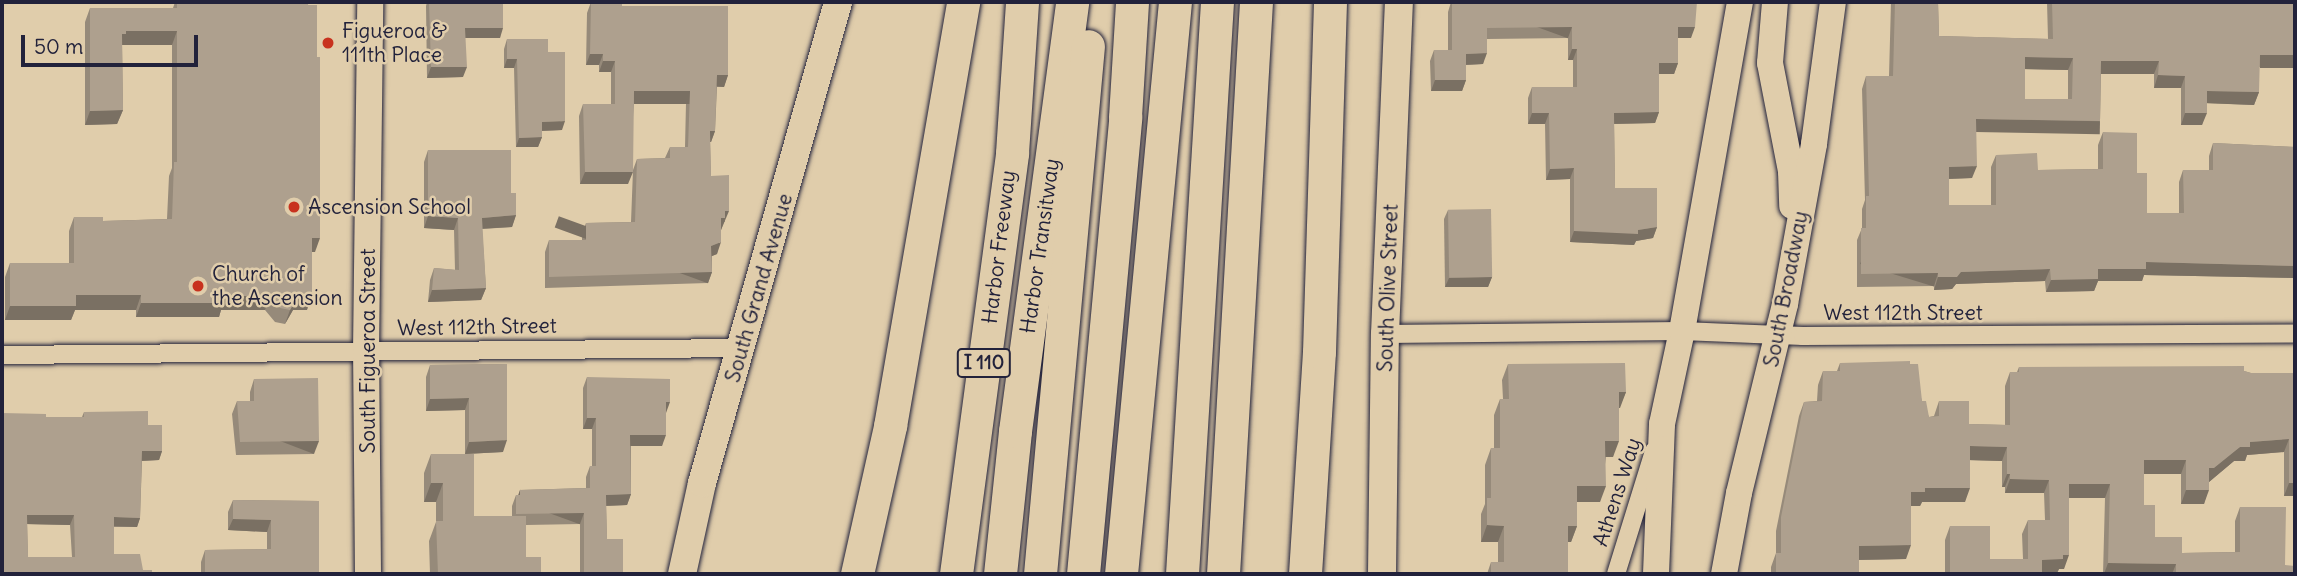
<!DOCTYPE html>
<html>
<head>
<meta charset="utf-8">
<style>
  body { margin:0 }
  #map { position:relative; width:2297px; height:576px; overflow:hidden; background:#e0cdab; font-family:Delius,sans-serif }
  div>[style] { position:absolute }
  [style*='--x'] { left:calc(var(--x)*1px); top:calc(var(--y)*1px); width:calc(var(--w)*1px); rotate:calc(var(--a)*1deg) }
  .roads { filter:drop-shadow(0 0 2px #22223b) drop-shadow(0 0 2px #22223b) }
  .minor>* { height:18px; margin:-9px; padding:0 9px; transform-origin:9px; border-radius:9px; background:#e0cdab }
  .secondary>* { height:26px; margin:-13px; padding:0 13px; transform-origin:13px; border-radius:13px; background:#e0cdab }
  .primary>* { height:28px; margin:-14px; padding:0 14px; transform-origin:14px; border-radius:14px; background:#e0cdab }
  .motorway>* { height:33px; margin:-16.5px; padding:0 16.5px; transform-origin:16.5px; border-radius:16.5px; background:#e0cdab }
  .wall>* { inset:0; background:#968a7a }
  .shaded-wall>* { inset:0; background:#7a7063; transform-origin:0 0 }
  .building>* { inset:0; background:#aea08e; transform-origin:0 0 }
  .dots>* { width:19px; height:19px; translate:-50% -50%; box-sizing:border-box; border:4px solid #e0cdab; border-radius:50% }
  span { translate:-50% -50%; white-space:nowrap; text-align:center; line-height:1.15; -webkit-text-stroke:5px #e0cdab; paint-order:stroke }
  .shield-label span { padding:2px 5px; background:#e0cdab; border:2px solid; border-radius:5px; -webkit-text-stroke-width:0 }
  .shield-label { font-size:19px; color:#22223b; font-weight:700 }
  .poi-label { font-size:21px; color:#22223b }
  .left { translate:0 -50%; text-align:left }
  .street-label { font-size:21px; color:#22223b }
  .frame { position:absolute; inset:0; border:4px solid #22223b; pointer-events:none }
  .scale { position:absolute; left:21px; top:35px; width:177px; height:32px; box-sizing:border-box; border:4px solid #22223b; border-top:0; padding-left:9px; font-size:21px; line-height:24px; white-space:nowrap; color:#22223b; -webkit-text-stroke:5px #e0cdab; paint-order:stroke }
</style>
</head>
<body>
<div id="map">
  <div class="roads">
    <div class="minor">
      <i style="--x:1385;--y:334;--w:297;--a:-0.6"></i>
      <i style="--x:1682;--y:331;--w:121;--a:2.4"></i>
      <i style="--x:1803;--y:336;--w:492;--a:-0.3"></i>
      <i style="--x:2;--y:355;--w:741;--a:-0.54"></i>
      <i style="--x:1616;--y:574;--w:129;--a:-72.8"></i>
    </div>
    <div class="secondary">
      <i style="--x:1775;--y:2;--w:61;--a:94.7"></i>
      <i style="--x:1770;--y:63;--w:110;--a:79"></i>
      <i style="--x:1791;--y:171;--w:35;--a:88"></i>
      <i style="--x:368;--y:574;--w:222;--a:-90.5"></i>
      <i style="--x:366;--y:352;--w:350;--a:-89.3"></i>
      <i style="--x:1656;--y:574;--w:150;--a:-87.7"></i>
      <i style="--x:1662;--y:424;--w:95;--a:-77.9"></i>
      <i style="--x:1682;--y:331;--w:334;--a:-80"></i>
      <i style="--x:1724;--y:574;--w:82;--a:-79.5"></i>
      <i style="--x:1739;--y:493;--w:195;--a:-76.3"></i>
      <i style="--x:1785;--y:304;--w:163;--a:-79.7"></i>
      <i style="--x:1814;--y:144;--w:143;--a:-82.4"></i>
    </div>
    <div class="primary">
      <i style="--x:682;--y:574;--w:93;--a:-77.6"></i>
      <i style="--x:702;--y:483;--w:500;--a:-74.2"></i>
      <i style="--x:1382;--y:574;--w:240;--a:-89.3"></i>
      <i style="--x:1385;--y:334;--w:332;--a:-87.6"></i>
    </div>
    <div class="motorway">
      <i style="--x:857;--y:574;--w:152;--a:-77.4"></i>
      <i style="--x:890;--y:426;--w:430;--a:-80.2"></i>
      <i style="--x:956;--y:574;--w:425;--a:-82.4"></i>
      <i style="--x:1012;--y:153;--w:151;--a:-86.2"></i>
      <i style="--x:1000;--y:574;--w:144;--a:-84"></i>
      <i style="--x:1015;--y:431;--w:433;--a:-82.4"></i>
      <i style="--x:1040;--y:574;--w:530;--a:-84.81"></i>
      <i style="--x:1083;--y:574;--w:459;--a:-84.7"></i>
      <i style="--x:1125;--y:117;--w:115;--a:-86.5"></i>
      <i style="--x:1121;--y:574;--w:575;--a:-84.61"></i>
      <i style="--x:1182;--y:574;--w:573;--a:-86.5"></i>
      <i style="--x:1223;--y:574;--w:573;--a:-86.7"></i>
      <i style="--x:1305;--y:574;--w:222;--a:-86.4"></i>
      <i style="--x:1319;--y:352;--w:350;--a:-88.2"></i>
    </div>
  </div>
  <div class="wall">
    <i style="clip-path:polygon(175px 2px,308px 2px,315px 252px,312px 252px,307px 310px,293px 310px,285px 324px,275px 322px,265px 310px,221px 310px,219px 317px,136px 317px,136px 310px,75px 310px,71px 320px,5px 320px,5px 277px,10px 263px,69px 263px,69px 231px,74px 217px,103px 221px,167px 219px,169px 176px,172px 168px,172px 45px,122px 45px,123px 110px,117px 124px,85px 125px,85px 22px,90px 8px,173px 8px)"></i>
    <i style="clip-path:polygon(427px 2px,503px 2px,500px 38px,465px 38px,463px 77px,427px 78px,426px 6px)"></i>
    <i style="clip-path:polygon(591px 2px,622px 6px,728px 75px,724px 87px,717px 87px,715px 131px,711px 142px,710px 142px,711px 176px,725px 222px,724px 222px,721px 230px,717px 254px,712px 256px,712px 272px,708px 283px,545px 288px,545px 252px,549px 240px,582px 240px,582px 234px,586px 223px,631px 222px,633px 170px,637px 159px,665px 158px,670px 147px,685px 147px,686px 103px,634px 103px,628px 184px,580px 184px,579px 116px,583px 104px,611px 104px,611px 72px,599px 72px,599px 65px,586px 65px,587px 13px)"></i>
    <i style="clip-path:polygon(1451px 2px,1691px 38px,1678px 38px,1678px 63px,1674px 74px,1659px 74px,1659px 112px,1655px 123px,1614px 124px,1615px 188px,1657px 227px,1653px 238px,1636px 241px,1634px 245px,1570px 242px,1570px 179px,1546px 180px,1545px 124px,1528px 124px,1528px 98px,1532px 87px,1573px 87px,1573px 60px,1568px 60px,1568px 38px,1487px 39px,1483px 64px,1466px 65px,1466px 80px,1462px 91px,1431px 91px,1430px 61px,1434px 50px,1448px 50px,1448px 12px)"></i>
    <i style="clip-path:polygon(evenodd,1891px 2px,1938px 2px,1939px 36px,2048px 39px,2047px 2px,2295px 2px,2295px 67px,2259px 67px,2259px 92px,2254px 105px,2207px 103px,2202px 125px,2181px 125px,2181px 88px,2154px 88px,2154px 74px,2101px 74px,2100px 121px,2096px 133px,1976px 131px,1972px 178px,1949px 179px,1949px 205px,1991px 205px,1991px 167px,1996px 155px,2038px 170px,2098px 169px,2098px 145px,2103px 132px,2137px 173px,2147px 213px,2179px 213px,2179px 182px,2183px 170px,2209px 170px,2209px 156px,2213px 143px,2295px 147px,2295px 278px,2144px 275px,2142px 281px,2098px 281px,2094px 291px,2046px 292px,2045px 281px,1956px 284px,1952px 289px,1934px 290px,1934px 286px,1857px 287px,1857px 240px,1862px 228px,1862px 209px,1865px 200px,1862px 89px,1866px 76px,1889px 76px,1891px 2px,2025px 69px,2068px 70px,2068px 99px,2025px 99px,2025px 69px)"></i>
    <i style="clip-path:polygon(507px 39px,548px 52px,562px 130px,542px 131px,542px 137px,538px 147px,516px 147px,514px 68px,504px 68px,504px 49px)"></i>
    <i style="clip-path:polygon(428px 150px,511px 193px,516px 215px,512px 227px,482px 229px,486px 288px,481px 300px,428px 302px,430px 280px,434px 268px,455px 270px,454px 230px,424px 228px,424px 162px)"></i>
    <i style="clip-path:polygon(1448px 210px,1492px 277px,1488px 287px,1445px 287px,1444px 219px)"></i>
    <i style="clip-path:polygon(1840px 363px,1910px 364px,1922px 401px,1929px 417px,1934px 416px,1939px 401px,1969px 424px,2005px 425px,2005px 386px,2010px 372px,2017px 372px,2019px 367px,2244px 371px,2251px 373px,2295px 373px,2295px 496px,2284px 496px,2284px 452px,2247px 455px,2245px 461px,2234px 461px,2209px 482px,2204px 504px,2181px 504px,2181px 474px,2144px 474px,2144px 505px,2155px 537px,2182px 553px,2235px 552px,2235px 521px,2240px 507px,2285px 565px,2295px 574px,2103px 574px,2105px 498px,2069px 498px,2064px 569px,2059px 569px,2057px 573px,2042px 574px,1945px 574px,1945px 540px,1950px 526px,1990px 559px,2023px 559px,2022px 534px,2028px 520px,2045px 520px,2044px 493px,2005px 493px,2005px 487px,2002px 487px,2002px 461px,1970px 460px,1965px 502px,1922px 502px,1920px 506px,1911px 506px,1906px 559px,1859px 560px,1859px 574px,1771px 574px,1771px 567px,1776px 553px,1776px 531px,1799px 416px,1804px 402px,1817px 401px,1818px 385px,1823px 371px,1837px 371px)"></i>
    <i style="clip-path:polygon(507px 364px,503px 452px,465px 454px,465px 410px,426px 411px,426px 377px,430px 365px)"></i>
    <i style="clip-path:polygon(1508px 364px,1626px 392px,1619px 408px,1613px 457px,1606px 457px,1600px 502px,1577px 502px,1577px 526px,1571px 542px,1568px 542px,1568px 574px,1487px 574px,1491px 562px,1498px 562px,1498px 542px,1481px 542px,1481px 514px,1485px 504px,1485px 465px,1491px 448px,1494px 448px,1494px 415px,1500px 399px,1503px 399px,1502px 380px)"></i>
    <i style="clip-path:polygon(587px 377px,666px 413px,662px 446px,631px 446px,631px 494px,627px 505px,606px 506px,607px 539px,623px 574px,580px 574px,580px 524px,526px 525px,526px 557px,541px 574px,430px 574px,429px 541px,436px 522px,436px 502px,424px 502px,424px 473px,431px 454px,474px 516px,512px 516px,512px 506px,516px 495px,519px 495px,520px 490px,586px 488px,586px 477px,590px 466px,592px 466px,592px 429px,583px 429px,583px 388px)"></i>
    <i style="clip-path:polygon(254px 379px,314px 454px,236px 455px,232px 414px,237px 401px,250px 401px,250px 392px)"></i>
    <i style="clip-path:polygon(evenodd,84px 412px,148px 425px,162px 451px,159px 460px,142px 461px,140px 518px,137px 527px,114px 527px,114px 554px,143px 570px,2px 574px,46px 417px,82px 417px,84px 412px,27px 524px,70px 525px,72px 557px,28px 557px,27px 524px)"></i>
    <i style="clip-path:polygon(233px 500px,319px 501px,319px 574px,201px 574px,201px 562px,205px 550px,267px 549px,267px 532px,228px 530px,228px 512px)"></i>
  </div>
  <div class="shaded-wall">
    <i style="left:1572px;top:27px;width:12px;height:85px;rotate:110deg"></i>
    <i style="clip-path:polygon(1678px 27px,1695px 27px,1691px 38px,1674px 38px)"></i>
    <i style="clip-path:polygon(465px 28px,503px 28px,500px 38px,461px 38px)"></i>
    <i style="clip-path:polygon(126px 31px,177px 31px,172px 45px,122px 45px,122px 34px)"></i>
    <i style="clip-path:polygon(1572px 49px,1577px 49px,1573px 60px,1568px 60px)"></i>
    <i style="clip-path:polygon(1487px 53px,1483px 64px,1462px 65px,1466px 54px)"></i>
    <i style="clip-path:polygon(590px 54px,603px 54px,599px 65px,586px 65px)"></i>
    <i style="left:2260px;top:55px;width:35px;height:13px"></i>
    <i style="clip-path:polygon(2025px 57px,2073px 58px,2068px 70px,2020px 69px)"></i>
    <i style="clip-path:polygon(507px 59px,517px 59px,514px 68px,504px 68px)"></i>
    <i style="clip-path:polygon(603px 61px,615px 61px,611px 72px,599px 72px)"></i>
    <i style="clip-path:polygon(2101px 61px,2159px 61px,2154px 74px,2096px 74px)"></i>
    <i style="clip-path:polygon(1659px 63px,1678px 63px,1674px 74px,1655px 74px)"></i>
    <i style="clip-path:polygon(431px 67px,467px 67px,463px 77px,427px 78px)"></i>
    <i style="clip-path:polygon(717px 75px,728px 75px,724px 87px,713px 86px)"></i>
    <i style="clip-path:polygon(2158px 75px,2185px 76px,2181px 88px,2154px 88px)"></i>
    <i style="clip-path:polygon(1435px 80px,1466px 80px,1462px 91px,1431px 91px)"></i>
    <i style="left:634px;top:91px;width:56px;height:13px"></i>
    <i style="clip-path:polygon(2207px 91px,2259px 92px,2254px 105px,2202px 103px)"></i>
    <i style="clip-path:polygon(123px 110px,117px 124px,85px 125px,90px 111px)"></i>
    <i style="clip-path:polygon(1659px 112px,1655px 123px,1610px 124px,1614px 113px)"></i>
    <i style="clip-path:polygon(1532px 113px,1549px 113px,1545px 124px,1528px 124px)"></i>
    <i style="clip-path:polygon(2185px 113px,2207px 113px,2202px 125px,2181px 125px)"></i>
    <i style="left:1976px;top:119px;width:124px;height:13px;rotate:1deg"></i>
    <i style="clip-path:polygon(565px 121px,562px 130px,538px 131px,542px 122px)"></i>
    <i style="clip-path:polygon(710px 131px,715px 131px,711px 142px,706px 142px)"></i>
    <i style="clip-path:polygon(542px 137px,538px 147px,516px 147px,519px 138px)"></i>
    <i style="clip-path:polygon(1977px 166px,1972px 178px,1945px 179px,1949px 167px)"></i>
    <i style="clip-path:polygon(1574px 168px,1570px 179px,1546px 180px,1550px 169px)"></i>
    <i style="clip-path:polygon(585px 172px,633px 172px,628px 184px,580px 184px)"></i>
    <i style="clip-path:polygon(725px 211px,729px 211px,721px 230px,721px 218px)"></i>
    <i style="clip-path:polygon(516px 215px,512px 227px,477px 229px,482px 218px)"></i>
    <i style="clip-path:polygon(428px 216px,458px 218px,454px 230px,424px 228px)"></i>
    <i style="clip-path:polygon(1657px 227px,1653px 238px,1636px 241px,1634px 245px,1570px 242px,1574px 231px,1638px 230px)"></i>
    <i style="clip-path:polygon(312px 238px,320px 238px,315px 252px,307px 252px)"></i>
    <i style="clip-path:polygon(721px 242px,717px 254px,707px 258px,711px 246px)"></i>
    <i style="clip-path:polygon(2146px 262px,2295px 266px,2295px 278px,2144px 275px,2142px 281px,2098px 281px,2094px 291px,2046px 292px,2051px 280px,2098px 269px)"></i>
    <i style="clip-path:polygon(2050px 269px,2045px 281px,1956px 284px,1952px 289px,1934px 290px,1938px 277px,1961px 272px)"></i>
    <i style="left:712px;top:272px;width:12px;height:163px;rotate:110deg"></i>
    <i style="left:1938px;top:273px;width:14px;height:77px;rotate:107deg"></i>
    <i style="clip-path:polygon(1492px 277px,1488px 287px,1445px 287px,1449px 278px)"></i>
    <i style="clip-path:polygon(486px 288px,481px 300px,428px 302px,432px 290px)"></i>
    <i style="clip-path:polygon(76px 295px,141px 295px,136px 310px,75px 310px,71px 320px,5px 320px,10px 306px)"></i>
    <i style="clip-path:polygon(224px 296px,270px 296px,265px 310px,221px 310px,219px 317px,136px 317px,141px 303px)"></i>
    <i style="clip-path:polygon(298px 296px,312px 296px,307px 310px,293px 310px,285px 324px,290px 310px)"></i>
    <i style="clip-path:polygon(1619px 392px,1626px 392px,1620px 408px,1613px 408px)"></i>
    <i style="clip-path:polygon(469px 398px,465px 410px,426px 411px,430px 399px)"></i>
    <i style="clip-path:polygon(666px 402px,670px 402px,666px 413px,662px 413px)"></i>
    <i style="clip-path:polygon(587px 418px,596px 418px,592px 429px,583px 429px)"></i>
    <i style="clip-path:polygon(630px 435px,666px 435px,662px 446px,626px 446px)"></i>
    <i style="clip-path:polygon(2289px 439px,2284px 452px,2247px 455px,2245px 461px,2234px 461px,2209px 482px,2209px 468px,2240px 447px,2250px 442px)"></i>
    <i style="clip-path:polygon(507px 440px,503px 452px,465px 454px,469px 442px)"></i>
    <i style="left:319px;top:441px;width:14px;height:79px;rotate:111deg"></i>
    <i style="clip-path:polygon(1605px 441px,1619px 441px,1613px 457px,1599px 457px)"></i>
    <i style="clip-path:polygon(1970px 446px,2007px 447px,2002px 461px,1965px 460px)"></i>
    <i style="clip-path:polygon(142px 451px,162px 451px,159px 460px,139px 461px)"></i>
    <i style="clip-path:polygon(2144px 460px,2186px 460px,2181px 474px,2139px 474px)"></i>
    <i style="clip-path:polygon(2007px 474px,2010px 474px,2005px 487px,2002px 487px)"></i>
    <i style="clip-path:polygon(2010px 479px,2049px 480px,2044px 493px,2005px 493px)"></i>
    <i style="clip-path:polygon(431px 483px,443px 483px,436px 502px,424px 502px)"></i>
    <i style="clip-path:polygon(2289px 483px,2295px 483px,2295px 496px,2284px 496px)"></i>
    <i style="clip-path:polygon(2069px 484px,2110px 484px,2105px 498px,2064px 498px)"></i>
    <i style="clip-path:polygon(1577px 486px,1606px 486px,1600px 502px,1571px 502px)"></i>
    <i style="clip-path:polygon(1925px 488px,1970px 488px,1965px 502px,1922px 502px,1920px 506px,1906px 506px,1911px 492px)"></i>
    <i style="clip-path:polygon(2186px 490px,2209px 490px,2204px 504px,2181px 504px)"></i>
    <i style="clip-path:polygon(631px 494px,627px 505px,602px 506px,606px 495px)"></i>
    <i style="left:584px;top:513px;width:12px;height:68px;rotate:110deg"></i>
    <i style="clip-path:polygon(27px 515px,74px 515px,70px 525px,24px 524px)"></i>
    <i style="clip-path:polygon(114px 517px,140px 518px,137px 527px,111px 526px)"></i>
    <i style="clip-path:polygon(233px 519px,271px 520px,267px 532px,228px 530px)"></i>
    <i style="clip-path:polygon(1487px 525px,1504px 526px,1498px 542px,1481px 542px)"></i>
    <i style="clip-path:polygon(1568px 526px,1577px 526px,1571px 542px,1562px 542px)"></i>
    <i style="clip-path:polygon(1911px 545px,1906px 559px,1854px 560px,1859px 546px)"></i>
    <i style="clip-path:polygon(2063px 555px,2069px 555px,2064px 569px,2059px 569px,2057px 573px,2037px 574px,2042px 560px)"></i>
    <i style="clip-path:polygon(2108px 563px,2176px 564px,2172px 574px,2104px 574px)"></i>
  </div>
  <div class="building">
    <i style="clip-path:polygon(177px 2px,308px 2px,308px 5px,317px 5px,317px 57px,320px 57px,320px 238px,312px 238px,312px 296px,298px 296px,290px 310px,280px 308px,270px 296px,224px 296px,224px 303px,141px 303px,141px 295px,76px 295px,76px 306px,10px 306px,10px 263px,74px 263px,74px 217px,103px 217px,103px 221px,172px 219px,174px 162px,177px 162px,177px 31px,126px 31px,126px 34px,122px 34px,123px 110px,90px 111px,90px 8px,177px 8px)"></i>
    <i style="clip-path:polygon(429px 2px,503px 2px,503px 28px,465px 28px,467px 67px,431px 67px)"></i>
    <i style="clip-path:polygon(591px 2px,622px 2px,622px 6px,728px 6px,728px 75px,717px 75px,715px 131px,710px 131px,711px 176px,729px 175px,729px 211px,725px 211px,725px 218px,721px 218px,721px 242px,711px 246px,712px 272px,549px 277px,549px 240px,586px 240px,586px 223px,635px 222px,637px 159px,670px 158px,670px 147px,688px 147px,690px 91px,634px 91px,633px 172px,585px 172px,583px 104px,615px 104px,615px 61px,603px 61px,603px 54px,590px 54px)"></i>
    <i style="clip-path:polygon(1452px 2px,1697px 2px,1695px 27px,1678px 27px,1678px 63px,1659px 63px,1659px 112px,1614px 113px,1615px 188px,1657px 188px,1657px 227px,1638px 230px,1638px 234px,1574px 231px,1574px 168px,1550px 169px,1549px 113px,1532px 113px,1532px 87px,1577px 87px,1577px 49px,1572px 49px,1572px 27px,1487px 28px,1487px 53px,1466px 54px,1466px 80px,1435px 80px,1434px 50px,1452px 50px)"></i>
    <i style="clip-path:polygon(evenodd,1895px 2px,1938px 2px,1939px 36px,2053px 39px,2052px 2px,2295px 2px,2295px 55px,2260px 55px,2259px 92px,2207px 91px,2207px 113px,2185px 113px,2185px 76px,2158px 75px,2159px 61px,2101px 61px,2100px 121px,1976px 119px,1977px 166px,1949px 167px,1949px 205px,1996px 205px,1996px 155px,2037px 153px,2038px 170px,2103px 169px,2103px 132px,2137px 133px,2137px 173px,2147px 173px,2147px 213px,2184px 213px,2183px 170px,2213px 170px,2213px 143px,2295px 147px,2295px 266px,2146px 262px,2146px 269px,2098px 269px,2098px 279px,2051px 280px,2050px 269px,1961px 272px,1957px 277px,1938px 277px,1938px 273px,1861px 274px,1861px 228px,1866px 228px,1866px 196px,1869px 196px,1866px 76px,1893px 76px,1895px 2px,2025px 57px,2073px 58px,2072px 99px,2025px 99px,2025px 57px)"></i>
    <i style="clip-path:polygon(507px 39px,548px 39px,548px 52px,565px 52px,565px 121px,542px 122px,542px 137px,519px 138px,517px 59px,507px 59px)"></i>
    <i style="clip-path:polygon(428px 150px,511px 150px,511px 193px,516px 193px,516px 215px,482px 218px,486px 288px,432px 290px,434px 268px,459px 270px,458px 218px,428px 216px)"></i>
    <i style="left:1491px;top:209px;width:68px;height:43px;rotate:89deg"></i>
    <i style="clip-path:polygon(1910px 361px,1910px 364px,1918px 364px,1922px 401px,1926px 401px,1929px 417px,1939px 416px,1939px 401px,1969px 401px,1969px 424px,2010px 425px,2010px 372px,2019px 372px,2019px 367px,2244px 366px,2244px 371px,2251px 373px,2295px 373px,2295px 483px,2289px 483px,2289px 439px,2250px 442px,2250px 447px,2240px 447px,2214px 468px,2209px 468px,2209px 490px,2186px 490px,2186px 460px,2144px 460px,2144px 505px,2155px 505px,2155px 537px,2182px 537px,2182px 553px,2240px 552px,2240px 507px,2286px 507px,2285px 565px,2295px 566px,2295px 574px,2176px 574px,2176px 564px,2108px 563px,2110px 484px,2069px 484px,2069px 555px,2063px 555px,2063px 559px,2042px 560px,2042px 574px,1950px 574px,1950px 526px,1990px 526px,1990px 559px,2028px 559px,2028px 520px,2050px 520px,2049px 480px,2010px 479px,2010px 474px,2007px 474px,2007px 447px,1970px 446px,1970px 488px,1925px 488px,1925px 492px,1911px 492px,1911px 545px,1859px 546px,1859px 574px,1776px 574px,1776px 553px,1781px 553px,1781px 517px,1804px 402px,1822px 401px,1823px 371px,1840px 371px,1840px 363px)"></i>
    <i style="clip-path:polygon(1625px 363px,1626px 392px,1619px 392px,1619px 441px,1605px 441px,1606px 486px,1577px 486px,1577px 526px,1568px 526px,1568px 574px,1491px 574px,1491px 562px,1504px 562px,1504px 526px,1487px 525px,1487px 498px,1491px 498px,1491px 448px,1500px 448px,1500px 399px,1509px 399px,1508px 364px)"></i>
    <i style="clip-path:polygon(507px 364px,507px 440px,469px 442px,469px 398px,430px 399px,430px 365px)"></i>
    <i style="clip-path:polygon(587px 377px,670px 379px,670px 402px,666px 402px,666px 435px,630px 435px,631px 494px,606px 495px,607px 539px,623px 539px,623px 574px,584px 574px,584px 513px,516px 514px,516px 495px,520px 495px,520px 490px,590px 488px,590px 466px,596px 466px,596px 418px,587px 418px)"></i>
    <i style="clip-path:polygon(318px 378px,319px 441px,240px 442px,237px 401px,254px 401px,254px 379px)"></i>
    <i style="clip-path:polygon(evenodd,148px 411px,148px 425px,162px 425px,162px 451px,142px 451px,140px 518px,114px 517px,114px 554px,140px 554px,143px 570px,152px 570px,152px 574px,2px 574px,2px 413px,46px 414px,46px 417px,84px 417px,84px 412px,148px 411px,27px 515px,74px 515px,75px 557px,28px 557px,27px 515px)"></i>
    <i style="clip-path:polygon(431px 454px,474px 454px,474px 516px,526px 516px,526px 557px,541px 557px,541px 574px,438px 574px,436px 521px,443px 521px,443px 483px,431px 483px)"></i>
    <i style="clip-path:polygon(233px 500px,319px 501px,319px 574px,205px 574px,205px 550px,271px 549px,271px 520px,233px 519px)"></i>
  </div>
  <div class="dots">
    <i style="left:328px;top:43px;background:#c8321e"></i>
    <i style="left:294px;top:207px;background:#c8321e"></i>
    <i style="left:198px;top:286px;background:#c8321e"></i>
  </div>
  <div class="shield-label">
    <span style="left:984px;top:363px">I 110</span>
  </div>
  <div class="poi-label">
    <span class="left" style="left:342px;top:43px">Figueroa &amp;<br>111th Place</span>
    <span class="left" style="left:308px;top:207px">Ascension School</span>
    <span class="left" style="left:212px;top:286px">Church of<br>the Ascension</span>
  </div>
  <div class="street-label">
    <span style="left:1040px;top:246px;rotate:-82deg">Harbor Transitway</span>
    <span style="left:999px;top:247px;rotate:-83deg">Harbor Freeway</span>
    <span style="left:759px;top:288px;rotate:-74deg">South Grand Avenue</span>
    <span style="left:1388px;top:288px;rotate:-88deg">South Olive Street</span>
    <span style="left:1786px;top:289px;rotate:-79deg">South Broadway</span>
    <span style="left:1903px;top:313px">West 112th Street</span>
    <span style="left:477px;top:327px;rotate:-1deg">West 112th Street</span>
    <span style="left:368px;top:351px;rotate:-90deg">South Figueroa Street</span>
    <span style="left:1617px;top:492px;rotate:-72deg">Athens Way</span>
  </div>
  <div class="frame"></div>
  <div class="scale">50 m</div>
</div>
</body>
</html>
